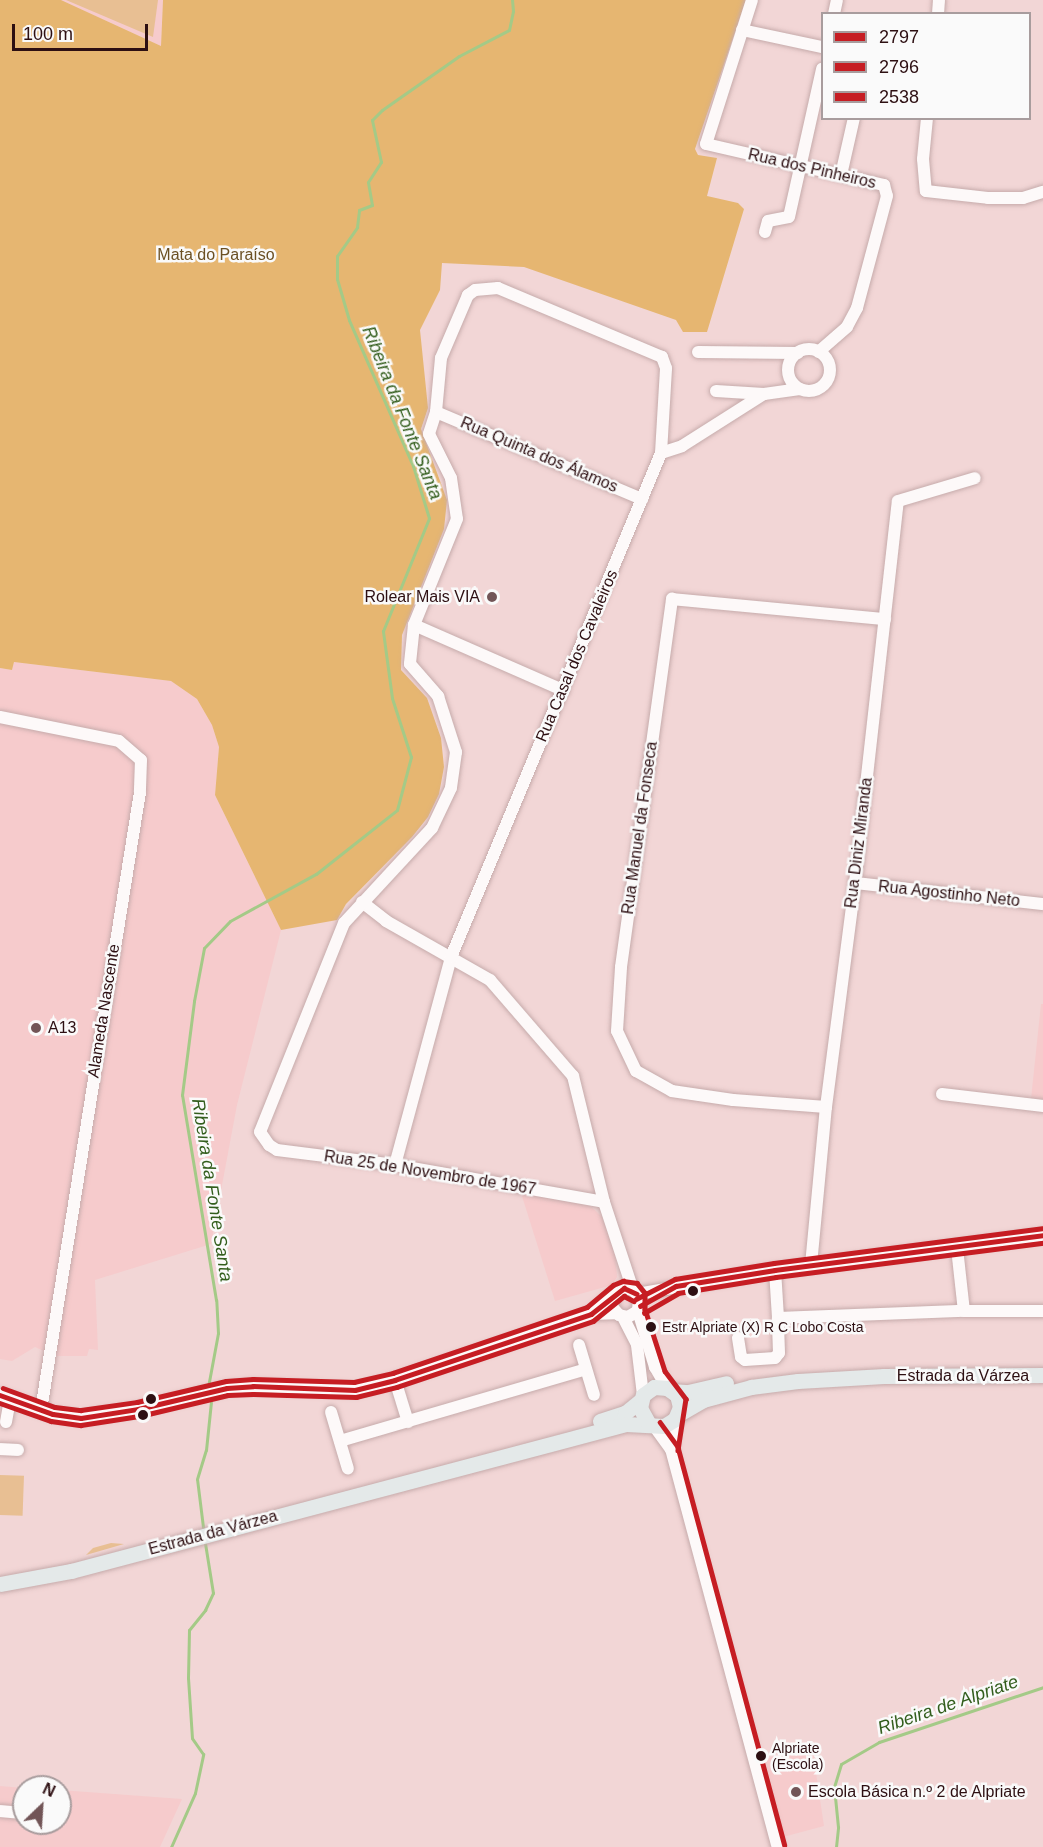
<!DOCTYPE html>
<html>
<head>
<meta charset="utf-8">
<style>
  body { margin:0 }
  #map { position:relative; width:1043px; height:1847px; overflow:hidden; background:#f2d6d6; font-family:Helvetica,sans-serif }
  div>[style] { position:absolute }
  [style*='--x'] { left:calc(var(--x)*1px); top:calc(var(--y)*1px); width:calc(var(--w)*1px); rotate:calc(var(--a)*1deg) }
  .built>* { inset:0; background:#f6cbcc }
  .green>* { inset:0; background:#e8bf93; transform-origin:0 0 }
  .forest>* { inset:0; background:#e6b671 }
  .stream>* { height:3px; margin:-1.5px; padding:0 1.5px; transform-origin:1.5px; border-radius:1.5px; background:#a4ca87 }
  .roads { filter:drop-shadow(0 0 2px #c6abab) drop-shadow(0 0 2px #c6abab) }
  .minor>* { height:12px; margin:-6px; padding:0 6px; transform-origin:6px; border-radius:6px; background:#fdf9f9 }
  .minor>.ring { margin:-6px; padding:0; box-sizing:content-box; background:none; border:12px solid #fdf9f9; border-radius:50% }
  .major>* { height:15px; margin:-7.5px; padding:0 7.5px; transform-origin:7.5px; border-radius:7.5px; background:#e4e9e9 }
  .bus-1>* { height:4.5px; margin:-2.25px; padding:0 2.25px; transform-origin:2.25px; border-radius:2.25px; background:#c61d23 }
  .bus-2>* { height:4.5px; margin:-2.25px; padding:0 2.25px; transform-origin:2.25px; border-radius:2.25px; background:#c61d23 }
  .bus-3>* { height:4.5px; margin:-2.25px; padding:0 2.25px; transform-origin:2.25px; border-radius:2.25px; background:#c61d23 }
  .dots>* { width:16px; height:16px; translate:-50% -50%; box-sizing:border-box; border:3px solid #fafafa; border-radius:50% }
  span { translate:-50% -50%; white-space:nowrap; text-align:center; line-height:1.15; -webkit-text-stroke:5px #fafafa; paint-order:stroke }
  .bus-label { font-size:14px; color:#2d0f12 }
  .left { translate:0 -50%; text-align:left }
  .street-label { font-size:16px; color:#2d0f12 }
  .park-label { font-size:16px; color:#6b5024 }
  .poi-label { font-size:16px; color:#2d0f12 }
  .right { translate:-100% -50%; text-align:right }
  .water-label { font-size:18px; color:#335e1d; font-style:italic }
  .legend { position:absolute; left:821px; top:12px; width:210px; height:108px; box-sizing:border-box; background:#fafafa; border:2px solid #a89c9d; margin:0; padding:8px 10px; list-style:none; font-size:18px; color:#2d0f12 }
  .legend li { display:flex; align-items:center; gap:12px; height:30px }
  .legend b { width:30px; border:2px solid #a89c9d }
  .north { position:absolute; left:12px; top:1775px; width:60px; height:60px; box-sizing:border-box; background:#fafafa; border:2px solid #a89c9d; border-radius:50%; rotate:25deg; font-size:16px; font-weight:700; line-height:24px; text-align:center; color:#2d0f12 }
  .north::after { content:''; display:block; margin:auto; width:21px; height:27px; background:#725557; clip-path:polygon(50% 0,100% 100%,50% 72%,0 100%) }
  .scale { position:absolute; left:12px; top:24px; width:136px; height:27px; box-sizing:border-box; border:3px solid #2d0f12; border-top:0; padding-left:8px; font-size:18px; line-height:21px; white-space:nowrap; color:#2d0f12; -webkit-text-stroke:4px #fafafa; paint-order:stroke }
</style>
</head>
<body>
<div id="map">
  <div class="built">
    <i style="clip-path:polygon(61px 0,163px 0,161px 46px)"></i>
    <i style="clip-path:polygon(14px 662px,171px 681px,197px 699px,212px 725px,219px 747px,215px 795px,281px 930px,237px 1105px,211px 1244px,95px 1280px,98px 1350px,89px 1349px,87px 1356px,55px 1356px,35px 1347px,12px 1361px,0 1359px,0 668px,12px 670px)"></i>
    <i style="clip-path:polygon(1041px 1004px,1043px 1004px,1043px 1100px,1031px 1099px)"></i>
    <i style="clip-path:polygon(521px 1193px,590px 1206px,596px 1211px,602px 1217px,615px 1254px,617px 1277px,612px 1285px,555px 1301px)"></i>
    <i style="clip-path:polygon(812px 1746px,824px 1826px,783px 1837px,765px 1759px)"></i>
    <i style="clip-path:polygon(0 1786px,24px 1788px,24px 1823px,60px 1823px,60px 1790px,182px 1799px,160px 1847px,0 1847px)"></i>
  </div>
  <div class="green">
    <i style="clip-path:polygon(66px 0,158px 0,153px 37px)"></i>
    <i style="left:0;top:1475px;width:24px;height:40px;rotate:2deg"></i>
    <i style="clip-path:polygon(111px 1543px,124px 1544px,86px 1555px,93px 1548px)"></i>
  </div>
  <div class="forest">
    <i style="clip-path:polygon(0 0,61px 0,161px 46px,163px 0,746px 0,695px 149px,698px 155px,717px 158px,707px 196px,738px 203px,744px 209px,707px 332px,683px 332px,676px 320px,524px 267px,442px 263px,440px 290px,420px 330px,428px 408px,421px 429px,447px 500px,444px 529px,402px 635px,401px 670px,427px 698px,441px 738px,444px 767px,439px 794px,428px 817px,412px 837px,346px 904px,337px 920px,281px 930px,215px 795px,219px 747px,212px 725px,197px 699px,171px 681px,14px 662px,12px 670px,0 668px)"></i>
  </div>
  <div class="stream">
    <i style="--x:208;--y:1387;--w:55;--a:-79.5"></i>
    <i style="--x:218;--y:1333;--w:33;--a:-93"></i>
    <i style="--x:216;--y:1300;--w:208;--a:-99.4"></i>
    <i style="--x:182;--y:1095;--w:95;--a:-82.7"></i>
    <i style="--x:194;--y:1001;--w:54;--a:-79.3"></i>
    <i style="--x:204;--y:948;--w:37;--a:-46"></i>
    <i style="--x:230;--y:921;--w:98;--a:-28.7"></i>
    <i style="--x:316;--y:874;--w:103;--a:-38.3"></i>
    <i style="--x:397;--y:810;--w:55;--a:-75.2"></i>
    <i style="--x:411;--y:757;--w:62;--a:-107.9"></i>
    <i style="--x:392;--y:698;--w:68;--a:-97.7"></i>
    <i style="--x:383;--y:631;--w:122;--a:-67.8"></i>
    <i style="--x:429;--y:518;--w:54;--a:-107.1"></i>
    <i style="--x:413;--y:466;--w:159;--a:-113.7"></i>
    <i style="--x:349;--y:320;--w:43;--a:-106.3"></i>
    <i style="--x:337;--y:279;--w:23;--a:-90"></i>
    <i style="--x:337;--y:256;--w:35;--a:-55"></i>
    <i style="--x:357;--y:227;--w:17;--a:-83"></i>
    <i style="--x:359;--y:210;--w:14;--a:-21"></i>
    <i style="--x:372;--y:205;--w:23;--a:-100"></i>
    <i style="--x:368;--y:182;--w:24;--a:-57"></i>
    <i style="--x:381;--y:162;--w:43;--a:-102.1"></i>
    <i style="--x:372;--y:120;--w:14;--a:-45"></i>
    <i style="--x:382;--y:110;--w:94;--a:-35"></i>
    <i style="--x:459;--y:56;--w:56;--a:-27.5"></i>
    <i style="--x:509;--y:30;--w:19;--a:-78"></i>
    <i style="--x:513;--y:11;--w:11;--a:-95"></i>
    <i style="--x:203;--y:1527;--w:48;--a:-97.1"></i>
    <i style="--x:197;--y:1479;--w:30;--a:-73"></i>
    <i style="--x:206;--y:1450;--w:48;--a:-84.1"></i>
    <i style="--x:171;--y:1847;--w:59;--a:-66"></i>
    <i style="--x:195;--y:1793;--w:40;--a:-78"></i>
    <i style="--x:203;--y:1754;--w:19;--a:-125"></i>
    <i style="--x:192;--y:1738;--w:60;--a:-93.8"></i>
    <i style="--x:188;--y:1678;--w:48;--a:-88.8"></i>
    <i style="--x:189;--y:1630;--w:26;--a:-51"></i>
    <i style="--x:205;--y:1610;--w:19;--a:-65"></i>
    <i style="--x:213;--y:1593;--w:51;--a:-99.1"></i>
    <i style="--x:836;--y:1847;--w:20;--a:-84"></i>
    <i style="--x:838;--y:1827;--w:40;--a:-95.7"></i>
    <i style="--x:834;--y:1787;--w:24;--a:-73"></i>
    <i style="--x:841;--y:1764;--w:44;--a:-30.1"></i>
    <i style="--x:879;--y:1742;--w:173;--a:-18.5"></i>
  </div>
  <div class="roads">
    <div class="minor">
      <i style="--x:752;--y:0;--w:151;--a:107.7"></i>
      <i style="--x:706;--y:144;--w:183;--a:13"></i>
      <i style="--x:884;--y:185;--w:11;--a:75"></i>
      <i style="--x:887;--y:196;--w:116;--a:105"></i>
      <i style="--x:857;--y:308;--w:21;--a:118"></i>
      <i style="--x:847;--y:327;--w:38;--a:139"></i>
      <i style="--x:834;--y:14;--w:14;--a:-78"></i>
      <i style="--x:938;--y:14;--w:14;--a:-86"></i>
      <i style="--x:742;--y:30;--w:82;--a:12"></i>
      <i style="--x:927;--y:118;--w:41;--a:95.6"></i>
      <i style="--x:923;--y:159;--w:32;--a:85"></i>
      <i style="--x:926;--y:191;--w:62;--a:6.4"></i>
      <i style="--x:988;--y:198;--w:35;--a:0"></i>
      <i style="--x:1023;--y:198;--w:21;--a:-17"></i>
      <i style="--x:841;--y:175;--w:58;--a:-77.2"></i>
      <i style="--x:765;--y:232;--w:11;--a:-75"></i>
      <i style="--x:768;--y:221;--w:21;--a:-11"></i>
      <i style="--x:789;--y:217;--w:152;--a:-77.4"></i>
      <i class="ring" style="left:788px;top:349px;width:30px;height:30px"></i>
      <i style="--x:698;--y:352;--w:100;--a:0.6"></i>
      <i style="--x:716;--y:391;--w:48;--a:3.6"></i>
      <i style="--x:436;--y:412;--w:224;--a:22.9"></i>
      <i style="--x:661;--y:453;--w:22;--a:-18"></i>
      <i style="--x:682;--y:446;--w:97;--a:-32.4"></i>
      <i style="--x:764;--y:394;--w:36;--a:-8"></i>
      <i style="--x:414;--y:625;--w:163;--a:23.6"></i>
      <i style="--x:0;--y:717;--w:121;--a:11.4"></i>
      <i style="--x:119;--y:741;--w:29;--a:41"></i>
      <i style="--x:141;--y:760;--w:32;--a:92"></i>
      <i style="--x:140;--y:792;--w:626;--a:99.1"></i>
      <i style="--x:855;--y:883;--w:189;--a:6.4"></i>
      <i style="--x:362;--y:902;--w:31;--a:38"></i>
      <i style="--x:386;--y:921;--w:120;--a:29.6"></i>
      <i style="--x:490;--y:980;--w:127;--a:49.2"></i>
      <i style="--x:573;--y:1076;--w:130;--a:76.2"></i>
      <i style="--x:604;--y:1202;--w:93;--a:71.8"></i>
      <i style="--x:942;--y:1094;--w:102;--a:6.8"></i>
      <i style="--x:826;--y:1107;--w:93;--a:-175.7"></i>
      <i style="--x:733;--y:1100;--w:62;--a:-171.6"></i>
      <i style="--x:672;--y:1091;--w:41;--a:-150.9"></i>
      <i style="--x:636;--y:1071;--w:44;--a:-115.4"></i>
      <i style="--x:617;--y:1031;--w:64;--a:-86.4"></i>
      <i style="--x:621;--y:967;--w:372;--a:-82.1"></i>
      <i style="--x:672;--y:599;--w:214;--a:5.4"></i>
      <i style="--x:395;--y:1165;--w:215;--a:-74.9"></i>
      <i style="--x:451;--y:957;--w:546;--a:-67.38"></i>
      <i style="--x:661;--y:453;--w:85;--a:-86.6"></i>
      <i style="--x:666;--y:368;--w:12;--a:-110"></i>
      <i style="--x:662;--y:357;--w:178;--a:-157.2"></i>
      <i style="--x:498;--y:288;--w:23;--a:175"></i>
      <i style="--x:475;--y:290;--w:9;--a:144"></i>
      <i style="--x:468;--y:295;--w:69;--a:113.2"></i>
      <i style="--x:441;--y:358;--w:54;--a:95.3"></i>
      <i style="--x:436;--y:412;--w:23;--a:108"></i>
      <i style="--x:429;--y:434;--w:49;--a:63.4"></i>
      <i style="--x:451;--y:478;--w:41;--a:81.7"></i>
      <i style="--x:457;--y:519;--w:114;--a:112.1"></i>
      <i style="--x:414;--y:625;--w:39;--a:96"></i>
      <i style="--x:410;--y:664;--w:43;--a:48.8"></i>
      <i style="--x:438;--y:696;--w:59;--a:72.2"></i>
      <i style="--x:456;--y:752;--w:36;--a:98"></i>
      <i style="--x:451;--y:788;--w:44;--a:115.4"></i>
      <i style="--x:432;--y:828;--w:129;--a:132.8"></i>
      <i style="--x:344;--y:923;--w:225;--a:111.9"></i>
      <i style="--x:260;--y:1132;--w:16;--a:55"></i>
      <i style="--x:269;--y:1145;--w:9;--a:32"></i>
      <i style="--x:277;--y:1150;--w:119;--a:7.2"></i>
      <i style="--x:395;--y:1165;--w:212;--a:10"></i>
      <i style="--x:957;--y:1248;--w:63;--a:83.7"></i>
      <i style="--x:811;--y:1265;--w:159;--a:-84.6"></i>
      <i style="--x:826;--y:1107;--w:226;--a:-82.6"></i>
      <i style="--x:855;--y:883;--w:384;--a:-83.6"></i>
      <i style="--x:898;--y:501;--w:80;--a:-16.6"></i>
      <i style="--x:775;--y:1270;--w:48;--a:86.4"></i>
      <i style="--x:778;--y:1318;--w:186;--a:-2.2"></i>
      <i style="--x:964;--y:1311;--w:79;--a:0"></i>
      <i style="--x:637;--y:1294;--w:140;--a:-9.9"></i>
      <i style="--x:775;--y:1270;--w:270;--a:-7.4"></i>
      <i style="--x:638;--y:1311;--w:59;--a:73.1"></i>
      <i style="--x:655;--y:1367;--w:24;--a:60"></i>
      <i style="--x:591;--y:1314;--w:35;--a:-41"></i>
      <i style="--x:617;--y:1291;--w:8;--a:-23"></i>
      <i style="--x:624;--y:1288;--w:9;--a:13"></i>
      <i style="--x:633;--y:1290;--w:9;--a:49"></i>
      <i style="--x:639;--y:1297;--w:14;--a:94"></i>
      <i style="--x:638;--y:1311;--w:12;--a:149"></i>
      <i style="--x:628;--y:1317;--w:9;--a:-167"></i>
      <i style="--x:619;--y:1315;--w:11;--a:-131"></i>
      <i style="--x:612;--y:1307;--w:12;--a:-81"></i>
      <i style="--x:623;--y:1317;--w:31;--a:63"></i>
      <i style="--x:637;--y:1345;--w:50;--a:83.2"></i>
      <i style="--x:738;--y:1338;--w:19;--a:81"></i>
      <i style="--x:741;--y:1357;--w:5;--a:37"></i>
      <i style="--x:745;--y:1360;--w:30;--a:-4"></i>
      <i style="--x:775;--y:1358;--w:6;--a:-51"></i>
      <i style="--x:779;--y:1353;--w:35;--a:-92"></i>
      <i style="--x:579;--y:1345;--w:52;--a:73.3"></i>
      <i style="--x:395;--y:1380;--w:44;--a:72.8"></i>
      <i style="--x:0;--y:1395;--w:56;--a:19.7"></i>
      <i style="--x:53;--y:1414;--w:28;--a:8"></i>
      <i style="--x:81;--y:1418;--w:58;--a:-9"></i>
      <i style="--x:138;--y:1409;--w:91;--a:-13.3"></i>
      <i style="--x:227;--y:1388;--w:26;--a:-4"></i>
      <i style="--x:253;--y:1386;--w:102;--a:2.2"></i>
      <i style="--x:355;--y:1390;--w:41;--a:-14"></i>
      <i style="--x:395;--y:1380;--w:207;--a:-18.6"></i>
      <i style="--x:591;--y:1314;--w:24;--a:-2"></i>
      <i style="--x:331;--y:1412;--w:59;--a:73.4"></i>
      <i style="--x:6;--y:1422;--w:23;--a:-80"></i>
      <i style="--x:654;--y:1426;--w:29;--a:54"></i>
      <i style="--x:671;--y:1449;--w:412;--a:75"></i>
      <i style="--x:340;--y:1441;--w:256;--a:-16.3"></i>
      <i style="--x:0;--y:1449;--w:18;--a:3"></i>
      <i style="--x:671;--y:1449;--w:30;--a:-82"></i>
      <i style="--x:0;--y:1811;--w:22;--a:5"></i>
    </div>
    <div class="major">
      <i style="--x:672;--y:1391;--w:16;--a:4"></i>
      <i style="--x:688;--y:1392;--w:39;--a:-13"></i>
      <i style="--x:679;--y:1414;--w:28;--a:-30"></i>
      <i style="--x:703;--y:1400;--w:50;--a:-15.2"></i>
      <i style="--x:751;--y:1387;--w:47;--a:-7.3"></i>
      <i style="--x:798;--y:1381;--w:86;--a:-3.3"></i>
      <i style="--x:884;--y:1376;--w:159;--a:-0.4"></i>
      <i style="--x:600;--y:1421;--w:26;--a:-18"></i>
      <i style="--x:625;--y:1413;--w:19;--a:-39"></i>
      <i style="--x:0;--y:1584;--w:72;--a:-10.4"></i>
      <i style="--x:71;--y:1571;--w:574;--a:-14.83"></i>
      <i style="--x:626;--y:1424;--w:38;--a:3"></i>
      <i style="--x:664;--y:1426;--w:13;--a:-32"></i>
      <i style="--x:675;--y:1419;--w:13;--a:-67"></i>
      <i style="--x:680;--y:1407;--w:12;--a:-104"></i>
      <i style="--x:677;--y:1395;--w:12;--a:-145"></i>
      <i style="--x:667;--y:1388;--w:13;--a:-176"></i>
      <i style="--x:654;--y:1387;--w:14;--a:144"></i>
      <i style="--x:643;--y:1395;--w:13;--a:103"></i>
      <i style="--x:640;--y:1408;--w:18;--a:61"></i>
    </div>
  </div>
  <div class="bus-1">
    <i style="--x:640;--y:1306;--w:41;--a:-29.1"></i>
    <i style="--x:676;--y:1286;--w:100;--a:-9.2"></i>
    <i style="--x:775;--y:1270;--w:270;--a:-7.4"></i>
    <i style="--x:0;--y:1395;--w:56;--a:19.7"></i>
    <i style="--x:53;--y:1414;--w:28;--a:8"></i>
    <i style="--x:81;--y:1418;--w:58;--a:-9"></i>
    <i style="--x:138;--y:1409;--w:91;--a:-13.3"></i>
    <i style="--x:227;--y:1388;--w:26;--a:-4"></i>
    <i style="--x:253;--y:1386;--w:102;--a:2.2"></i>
    <i style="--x:355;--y:1390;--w:41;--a:-14"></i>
    <i style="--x:395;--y:1380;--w:207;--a:-18.6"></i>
    <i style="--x:591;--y:1314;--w:42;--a:-38.2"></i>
    <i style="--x:624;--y:1288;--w:14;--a:25"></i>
  </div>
  <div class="bus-2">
    <i style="--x:644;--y:1313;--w:39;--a:-30"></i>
    <i style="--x:678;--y:1293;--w:99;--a:-9.3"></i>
    <i style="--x:776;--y:1277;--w:269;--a:-7.3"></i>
    <i style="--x:0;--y:1403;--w:54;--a:19.4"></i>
    <i style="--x:51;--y:1421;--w:30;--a:8"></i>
    <i style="--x:81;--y:1425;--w:60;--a:-8.7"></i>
    <i style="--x:140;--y:1416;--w:90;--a:-13.4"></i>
    <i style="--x:228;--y:1395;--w:25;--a:-2"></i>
    <i style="--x:253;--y:1394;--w:103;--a:1.7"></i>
    <i style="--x:356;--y:1397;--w:42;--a:-13.7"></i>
    <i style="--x:397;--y:1387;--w:207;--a:-18.6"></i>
    <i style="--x:593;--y:1321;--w:40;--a:-39"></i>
    <i style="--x:624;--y:1296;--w:11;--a:27"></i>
  </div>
  <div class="bus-3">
    <i style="--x:636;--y:1299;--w:44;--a:-27.1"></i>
    <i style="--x:675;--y:1279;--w:100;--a:-9.2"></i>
    <i style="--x:774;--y:1263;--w:270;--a:-7.4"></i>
    <i style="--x:645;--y:1309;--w:65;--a:72.1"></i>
    <i style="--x:665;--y:1371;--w:35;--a:53"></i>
    <i style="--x:686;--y:1399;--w:52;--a:98.9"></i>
    <i style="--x:3;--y:1388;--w:55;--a:20.1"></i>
    <i style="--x:55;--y:1407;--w:26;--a:7"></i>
    <i style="--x:81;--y:1410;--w:57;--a:-8.1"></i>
    <i style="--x:137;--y:1402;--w:91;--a:-13.3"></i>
    <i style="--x:226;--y:1381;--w:27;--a:-4"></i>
    <i style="--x:253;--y:1379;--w:101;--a:1.7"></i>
    <i style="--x:354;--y:1382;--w:40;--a:-13"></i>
    <i style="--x:393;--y:1373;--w:205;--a:-18.8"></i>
    <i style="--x:587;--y:1307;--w:34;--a:-40"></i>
    <i style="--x:613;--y:1285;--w:11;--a:-22"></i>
    <i style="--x:623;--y:1281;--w:14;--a:8"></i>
    <i style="--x:637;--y:1283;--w:13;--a:51"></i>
    <i style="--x:645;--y:1293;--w:19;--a:90"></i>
    <i style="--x:660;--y:1422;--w:31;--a:54"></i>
    <i style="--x:678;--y:1447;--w:412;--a:75"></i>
  </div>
  <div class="dots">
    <i style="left:492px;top:597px;background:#725557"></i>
    <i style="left:36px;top:1028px;background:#725557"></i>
    <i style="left:693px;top:1291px;background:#2d0f12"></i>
    <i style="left:651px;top:1327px;background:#2d0f12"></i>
    <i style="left:151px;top:1399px;background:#2d0f12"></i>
    <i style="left:143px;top:1415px;background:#2d0f12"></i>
    <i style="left:761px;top:1756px;background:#2d0f12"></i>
    <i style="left:796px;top:1792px;background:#725557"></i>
  </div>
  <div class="bus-label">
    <span class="left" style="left:662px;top:1327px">Estr Alpriate (X) R C Lobo Costa</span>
    <span class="left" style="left:772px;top:1756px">Alpriate<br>(Escola)</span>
  </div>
  <div class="street-label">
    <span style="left:812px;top:169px;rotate:13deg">Rua dos Pinheiros</span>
    <span style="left:539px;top:455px;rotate:23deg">Rua Quinta dos Álamos</span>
    <span style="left:577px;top:656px;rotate:-67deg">Rua Casal dos Cavaleiros</span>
    <span style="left:640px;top:828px;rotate:-82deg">Rua Manuel da Fonseca</span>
    <span style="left:859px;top:843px;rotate:-83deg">Rua Diniz Miranda</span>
    <span style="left:949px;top:894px;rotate:6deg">Rua Agostinho Neto</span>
    <span style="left:104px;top:1011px;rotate:-81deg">Alameda Nascente</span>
    <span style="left:430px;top:1173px;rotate:9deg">Rua 25 de Novembro de 1967</span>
    <span style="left:963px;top:1376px">Estrada da Várzea</span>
    <span style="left:213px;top:1533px;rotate:-15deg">Estrada da Várzea</span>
  </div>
  <div class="park-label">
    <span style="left:216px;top:255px">Mata do Paraíso</span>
  </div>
  <div class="poi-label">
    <span class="right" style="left:480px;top:597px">Rolear Mais VIA</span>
    <span class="left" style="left:48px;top:1028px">A13</span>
    <span class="left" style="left:808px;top:1792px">Escola Básica n.º 2 de Alpriate</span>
  </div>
  <div class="water-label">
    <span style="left:402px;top:413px;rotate:68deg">Ribeira da Fonte Santa</span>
    <span style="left:212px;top:1190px;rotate:81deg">Ribeira da Fonte Santa</span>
    <span style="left:948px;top:1705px;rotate:-19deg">Ribeira de Alpriate</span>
  </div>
  <ul class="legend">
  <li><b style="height:8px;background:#c61d23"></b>2797</li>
  <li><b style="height:8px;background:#c61d23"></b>2796</li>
  <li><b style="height:8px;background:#c61d23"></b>2538</li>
  </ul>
  <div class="north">N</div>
  <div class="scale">100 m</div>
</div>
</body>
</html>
